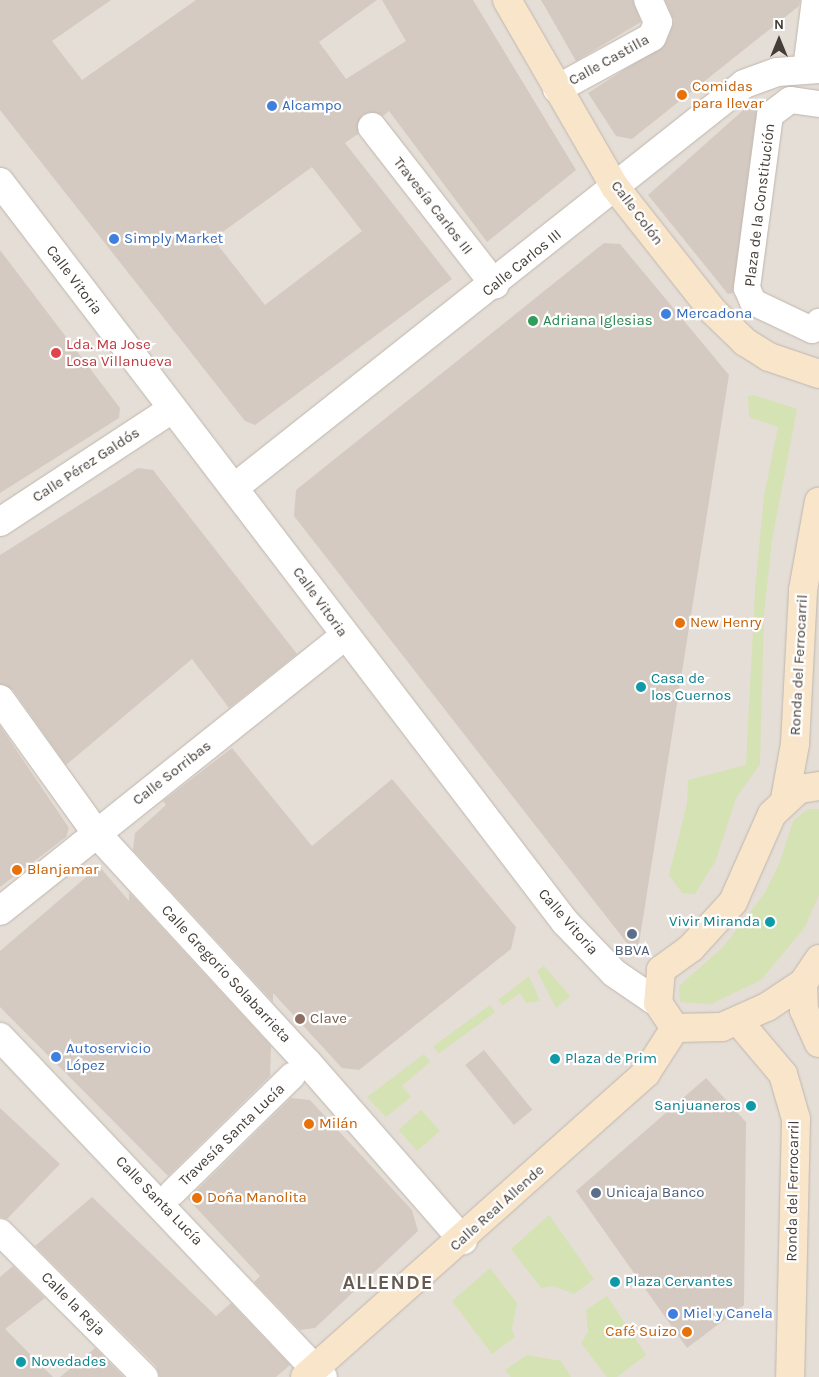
<!DOCTYPE html>
<html>
<head>
<meta charset="utf-8">
<style>
  body { margin:0 }
  #map { position:relative; width:819px; height:1377px; overflow:hidden; background:#f2ede7; font-family:Karla,sans-serif }
  div>[style] { position:absolute }
  [style*='--x'] { left:calc(var(--x)*1px); top:calc(var(--y)*1px); width:calc(var(--w)*1px); rotate:calc(var(--a)*1deg) }
  .residential>* { inset:0; background:#e5ded6; transform-origin:0 0 }
  .green>* { inset:0; background:#d5e2b4; transform-origin:0 0 }
  .building>* { inset:0; background:#d5cac1; transform-origin:0 0 }
  .roads { filter:drop-shadow(0 0 1px #bfb6ae) drop-shadow(0 0 1px #bfb6ae) }
  .pedestrian>* { height:26px; margin:-13px; padding:0 13px; transform-origin:13px; border-radius:13px; background:#fff }
  .minor>* { height:28px; margin:-14px; padding:0 14px; transform-origin:14px; border-radius:14px; background:#fff }
  .secondary>* { height:28px; margin:-14px; padding:0 14px; transform-origin:14px; border-radius:14px; background:#f9e6ca }
  .dots>* { width:14px; height:14px; translate:-50% -50%; box-sizing:border-box; border:2px solid #fff; border-radius:50% }
  span { translate:-50% -50%; white-space:nowrap; text-align:center; line-height:1.15; -webkit-text-stroke:4.5px #fff; paint-order:stroke }
  .street-label { font-size:15px; color:#443d37 }
  .food-label { font-size:15px; color:#c56008 }
  .left { translate:0 -50%; text-align:left }
  .right { translate:-100% -50%; text-align:right }
  .shop-label { font-size:15px; color:#366cbe }
  .leisure-label { font-size:15px; color:#27864d }
  .health-label { font-size:15px; color:#be3a42 }
  .culture-label { font-size:15px; color:#0d838f }
  .service-label { font-size:15px; color:#4e5e75 }
  .education-label { font-size:15px; color:#785e54 }
  .district-label { font-size:20px; color:#66594f; font-weight:700; letter-spacing:1px }
  .north { position:absolute; left:754px; top:15px; width:50px; height:50px; -webkit-text-stroke:4px #fff; paint-order:stroke; rotate:0deg; font-size:14px; font-weight:700; line-height:20px; text-align:center; color:#443d37 }
  .north::after { content:''; display:block; margin:auto; width:18px; height:22px; background:#443d37; clip-path:polygon(50% 0,100% 100%,50% 72%,0 100%) }
</style>
</head>
<body>
<div id="map">
  <div class="residential">
    <i style="left:0;top:0;width:819px;height:1377px"></i>
  </div>
  <div class="green">
    <i style="clip-path:polygon(753px 395px,797px 409px,772px 540px,764px 615px,760px 764px,736px 798px,716px 860px,695px 894px,682px 893px,669px 875px,687px 804px,688px 780px,746px 765px,755px 590px,764px 496px,778px 427px,749px 417px,748px 397px)"></i>
    <i style="clip-path:polygon(808px 809px,819px 809px,819px 895px,805px 927px,761px 980px,711px 1004px,680px 1002px,679px 986px,723px 947px,764px 894px,780px 862px,793px 821px)"></i>
    <i style="clip-path:polygon(544px 966px,570px 996px,556px 1008px,537px 971px)"></i>
    <i style="clip-path:polygon(529px 976px,540px 1001px,526px 1003px,520px 993px,503px 1005px,498px 1000px)"></i>
    <i style="left:490px;top:1005px;width:9px;height:70px;rotate:54deg"></i>
    <i style="clip-path:polygon(424px 1054px,430px 1062px,402px 1086px,411px 1097px,386px 1117px,367px 1097px)"></i>
    <i style="left:421px;top:1110px;width:28px;height:30px;rotate:48deg"></i>
    <i style="clip-path:polygon(549px 1215px,594px 1279px,574px 1294px,554px 1286px,541px 1288px,511px 1249px)"></i>
    <i style="clip-path:polygon(490px 1268px,517px 1303px,512px 1329px,515px 1337px,492px 1354px,452px 1301px)"></i>
    <i style="clip-path:polygon(607px 1296px,646px 1355px,617px 1377px,607px 1377px,581px 1343px,588px 1332px,586px 1310px)"></i>
    <i style="clip-path:polygon(527px 1355px,561px 1361px,571px 1377px,511px 1377px,505px 1370px)"></i>
  </div>
  <div class="building">
    <i style="clip-path:polygon(evenodd,0 0,111px 0,52px 41px,82px 80px,196px 0,377px 0,319px 42px,346px 79px,406px 41px,382px 0,473px 0,576px 170px,487px 242px,389px 111px,383px 116px,370px 112px,362px 115px,358px 134px,345px 143px,452px 279px,255px 425px,245px 421px,0 110px,0 0,312px 167px,362px 231px,265px 305px,213px 239px,312px 167px)"></i>
    <i style="clip-path:polygon(541px 0,633px 0,641px 22px,576px 61px)"></i>
    <i style="clip-path:polygon(665px 0,800px 0,799px 6px,632px 139px,616px 136px,588px 93px,666px 43px,674px 21px)"></i>
    <i style="clip-path:polygon(749px 105px,757px 109px,733px 293px,728px 294px,648px 195px)"></i>
    <i style="clip-path:polygon(604px 243px,620px 244px,729px 375px,637px 956px,294px 516px,296px 490px)"></i>
    <i style="clip-path:polygon(0 250px,120px 408px,119px 418px,0 493px)"></i>
    <i style="clip-path:polygon(138px 468px,153px 470px,297px 654px,229px 708px,192px 659px,66px 765px,13px 690px,0 684px,0 555px)"></i>
    <i style="clip-path:polygon(0 726px,69px 828px,66px 837px,0 887px)"></i>
    <i style="clip-path:polygon(232px 748px,312px 846px,392px 779px,516px 927px,511px 949px,359px 1070px,342px 1068px,273px 993px,273px 1002px,133px 850px,135px 833px,166px 805px,163px 801px)"></i>
    <i style="clip-path:polygon(99px 866px,129px 901px,129px 892px,271px 1046px,270px 1076px,168px 1176px,0 1007px,0 951px)"></i>
    <i style="left:484px;top:1050px;width:77px;height:24px;rotate:51deg"></i>
    <i style="clip-path:polygon(706px 1078px,746px 1122px,744px 1305px,687px 1348px,576px 1191px)"></i>
    <i style="clip-path:polygon(291px 1098px,310px 1100px,412px 1210px,418px 1231px,315px 1328px,300px 1330px,254px 1282px,260px 1276px,188px 1199px)"></i>
    <i style="clip-path:polygon(0 1108px,60px 1164px,7px 1219px,0 1217px)"></i>
    <i style="clip-path:polygon(92px 1197px,216px 1316px,231px 1303px,290px 1365px,276px 1377px,160px 1377px,156px 1366px,35px 1246px)"></i>
    <i style="clip-path:polygon(13px 1266px,45px 1298px,5px 1329px,53px 1377px,0 1377px,0 1277px)"></i>
    <i style="clip-path:polygon(95px 1348px,124px 1377px,60px 1377px)"></i>
  </div>
  <div class="roads">
    <div class="pedestrian">
      <i style="--x:819;--y:104;--w:29;--a:-172"></i>
      <i style="--x:790;--y:100;--w:25;--a:143"></i>
      <i style="--x:770;--y:115;--w:175;--a:97.6"></i>
      <i style="--x:747;--y:288;--w:15;--a:67"></i>
      <i style="--x:753;--y:302;--w:65;--a:25.4"></i>
      <i style="--x:812;--y:330;--w:11;--a:-49"></i>
      <i style="--x:172;--y:1193;--w:168;--a:-44.3"></i>
      <i style="--x:0;--y:1232;--w:205;--a:45"></i>
    </div>
    <div class="minor">
      <i style="--x:807;--y:69;--w:70;--a:-82.6"></i>
      <i style="--x:557;--y:89;--w:108;--a:-28.7"></i>
      <i style="--x:652;--y:37;--w:16;--a:-68"></i>
      <i style="--x:658;--y:22;--w:24;--a:-114"></i>
      <i style="--x:372;--y:127;--w:200;--a:52.1"></i>
      <i style="--x:0;--y:182;--w:931;--a:52.64"></i>
      <i style="--x:565;--y:922;--w:71;--a:46.1"></i>
      <i style="--x:614;--y:973;--w:53;--a:34.3"></i>
      <i style="--x:235;--y:487;--w:649;--a:-38.37"></i>
      <i style="--x:744;--y:84;--w:35;--a:-20"></i>
      <i style="--x:777;--y:72;--w:42;--a:-4.1"></i>
      <i style="--x:0;--y:522;--w:206;--a:-33.3"></i>
      <i style="--x:0;--y:699;--w:166;--a:54.3"></i>
      <i style="--x:97;--y:834;--w:310;--a:47.4"></i>
      <i style="--x:307;--y:1062;--w:237;--a:48.8"></i>
      <i style="--x:0;--y:911;--w:440;--a:-38.6"></i>
      <i style="--x:0;--y:1037;--w:469;--a:46.5"></i>
    </div>
    <div class="secondary">
      <i style="--x:507;--y:0;--w:216;--a:60"></i>
      <i style="--x:615;--y:187;--w:158;--a:51.7"></i>
      <i style="--x:713;--y:311;--w:45;--a:44.1"></i>
      <i style="--x:745;--y:342;--w:28;--a:32"></i>
      <i style="--x:769;--y:357;--w:53;--a:18.8"></i>
      <i style="--x:819;--y:786;--w:20;--a:171"></i>
      <i style="--x:799;--y:789;--w:37;--a:137"></i>
      <i style="--x:772;--y:814;--w:96;--a:113.9"></i>
      <i style="--x:733;--y:902;--w:62;--a:132.4"></i>
      <i style="--x:691;--y:948;--w:37;--a:144"></i>
      <i style="--x:661;--y:970;--w:33;--a:95"></i>
      <i style="--x:658;--y:1003;--w:30;--a:56"></i>
      <i style="--x:675;--y:1028;--w:47;--a:-1.2"></i>
      <i style="--x:722;--y:1027;--w:49;--a:-24"></i>
      <i style="--x:767;--y:1007;--w:43;--a:-33.7"></i>
      <i style="--x:803;--y:983;--w:29;--a:-56"></i>
      <i style="--x:785;--y:799;--w:56;--a:-79.7"></i>
      <i style="--x:795;--y:744;--w:154;--a:-87"></i>
      <i style="--x:803;--y:590;--w:90;--a:-79.8"></i>
      <i style="--x:803;--y:983;--w:27;--a:88"></i>
      <i style="--x:804;--y:1010;--w:36;--a:66"></i>
      <i style="--x:739;--y:1022;--w:68;--a:49.8"></i>
      <i style="--x:783;--y:1074;--w:47;--a:73.9"></i>
      <i style="--x:796;--y:1119;--w:258;--a:91.3"></i>
      <i style="--x:305;--y:1377;--w:457;--a:-41.7"></i>
      <i style="--x:646;--y:1073;--w:54;--a:-57.2"></i>
    </div>
  </div>
  <div class="dots">
    <i style="left:682px;top:95px;background:#e8710a"></i>
    <i style="left:272px;top:106px;background:#3f7fe0"></i>
    <i style="left:114px;top:239px;background:#3f7fe0"></i>
    <i style="left:666px;top:314px;background:#3f7fe0"></i>
    <i style="left:533px;top:321px;background:#2e9e5b"></i>
    <i style="left:56px;top:353px;background:#e0444e"></i>
    <i style="left:680px;top:623px;background:#e8710a"></i>
    <i style="left:641px;top:687px;background:#0f9aa8"></i>
    <i style="left:17px;top:870px;background:#e8710a"></i>
    <i style="left:770px;top:922px;background:#0f9aa8"></i>
    <i style="left:632px;top:934px;background:#5c6f8a"></i>
    <i style="left:300px;top:1019px;background:#8d6e63"></i>
    <i style="left:56px;top:1057px;background:#3f7fe0"></i>
    <i style="left:555px;top:1059px;background:#0f9aa8"></i>
    <i style="left:751px;top:1106px;background:#0f9aa8"></i>
    <i style="left:309px;top:1124px;background:#e8710a"></i>
    <i style="left:596px;top:1193px;background:#5c6f8a"></i>
    <i style="left:197px;top:1198px;background:#e8710a"></i>
    <i style="left:615px;top:1282px;background:#0f9aa8"></i>
    <i style="left:673px;top:1314px;background:#3f7fe0"></i>
    <i style="left:687px;top:1332px;background:#e8710a"></i>
    <i style="left:21px;top:1362px;background:#0f9aa8"></i>
  </div>
  <div class="street-label">
    <span style="left:609px;top:60px;rotate:-29deg">Calle Castilla</span>
    <span style="left:760px;top:205px;rotate:-83deg">Plaza de la Constitución</span>
    <span style="left:433px;top:206px;rotate:52deg">Travesía Carlos III</span>
    <span style="left:637px;top:213px;rotate:53deg">Calle Colón</span>
    <span style="left:522px;top:263px;rotate:-39deg">Calle Carlos III</span>
    <span style="left:74px;top:280px;rotate:53deg">Calle Vitoria</span>
    <span style="left:86px;top:465px;rotate:-33deg">Calle Pérez Galdós</span>
    <span style="left:320px;top:602px;rotate:54deg">Calle Vitoria</span>
    <span style="left:799px;top:665px;rotate:-87deg">Ronda del Ferrocarril</span>
    <span style="left:172px;top:773px;rotate:-38deg">Calle Sorribas</span>
    <span style="left:568px;top:922px;rotate:49deg">Calle Vitoria</span>
    <span style="left:226px;top:974px;rotate:47deg">Calle Gregorio Solabarrieta</span>
    <span style="left:232px;top:1135px;rotate:-44deg">Travesía Santa Lucía</span>
    <span style="left:793px;top:1191px;rotate:-89deg">Ronda del Ferrocarril</span>
    <span style="left:159px;top:1201px;rotate:46deg">Calle Santa Lucía</span>
    <span style="left:497px;top:1208px;rotate:-42deg">Calle Real Allende</span>
    <span style="left:73px;top:1304px;rotate:45deg">Calle la Reja</span>
  </div>
  <div class="food-label">
    <span class="left" style="left:692px;top:95px">Comidas<br>para llevar</span>
    <span class="left" style="left:690px;top:623px">New Henry</span>
    <span class="left" style="left:27px;top:870px">Blanjamar</span>
    <span class="left" style="left:319px;top:1124px">Milán</span>
    <span class="left" style="left:207px;top:1198px">Doña Manolita</span>
    <span class="right" style="left:677px;top:1332px">Café Suizo</span>
  </div>
  <div class="shop-label">
    <span class="left" style="left:282px;top:106px">Alcampo</span>
    <span class="left" style="left:124px;top:239px">Simply Market</span>
    <span class="left" style="left:676px;top:314px">Mercadona</span>
    <span class="left" style="left:66px;top:1057px">Autoservicio<br>López</span>
    <span class="left" style="left:683px;top:1314px">Miel y Canela</span>
  </div>
  <div class="leisure-label">
    <span class="left" style="left:543px;top:321px">Adriana Iglesias</span>
  </div>
  <div class="health-label">
    <span class="left" style="left:66px;top:353px">Lda. Mª Jose<br>Losa Villanueva</span>
  </div>
  <div class="culture-label">
    <span class="left" style="left:651px;top:687px">Casa de<br>los Cuernos</span>
    <span class="right" style="left:760px;top:922px">Vivir Miranda</span>
    <span class="left" style="left:565px;top:1059px">Plaza de Prim</span>
    <span class="right" style="left:741px;top:1106px">Sanjuaneros</span>
    <span class="left" style="left:625px;top:1282px">Plaza Cervantes</span>
    <span class="left" style="left:31px;top:1362px">Novedades</span>
  </div>
  <div class="service-label">
    <span style="left:632px;top:951px">BBVA</span>
    <span class="left" style="left:606px;top:1193px">Unicaja Banco</span>
  </div>
  <div class="education-label">
    <span class="left" style="left:310px;top:1019px">Clave</span>
  </div>
  <div class="district-label">
    <span style="left:388px;top:1282px">ALLENDE</span>
  </div>
  <div class="north">N</div>
</div>
</body>
</html>
